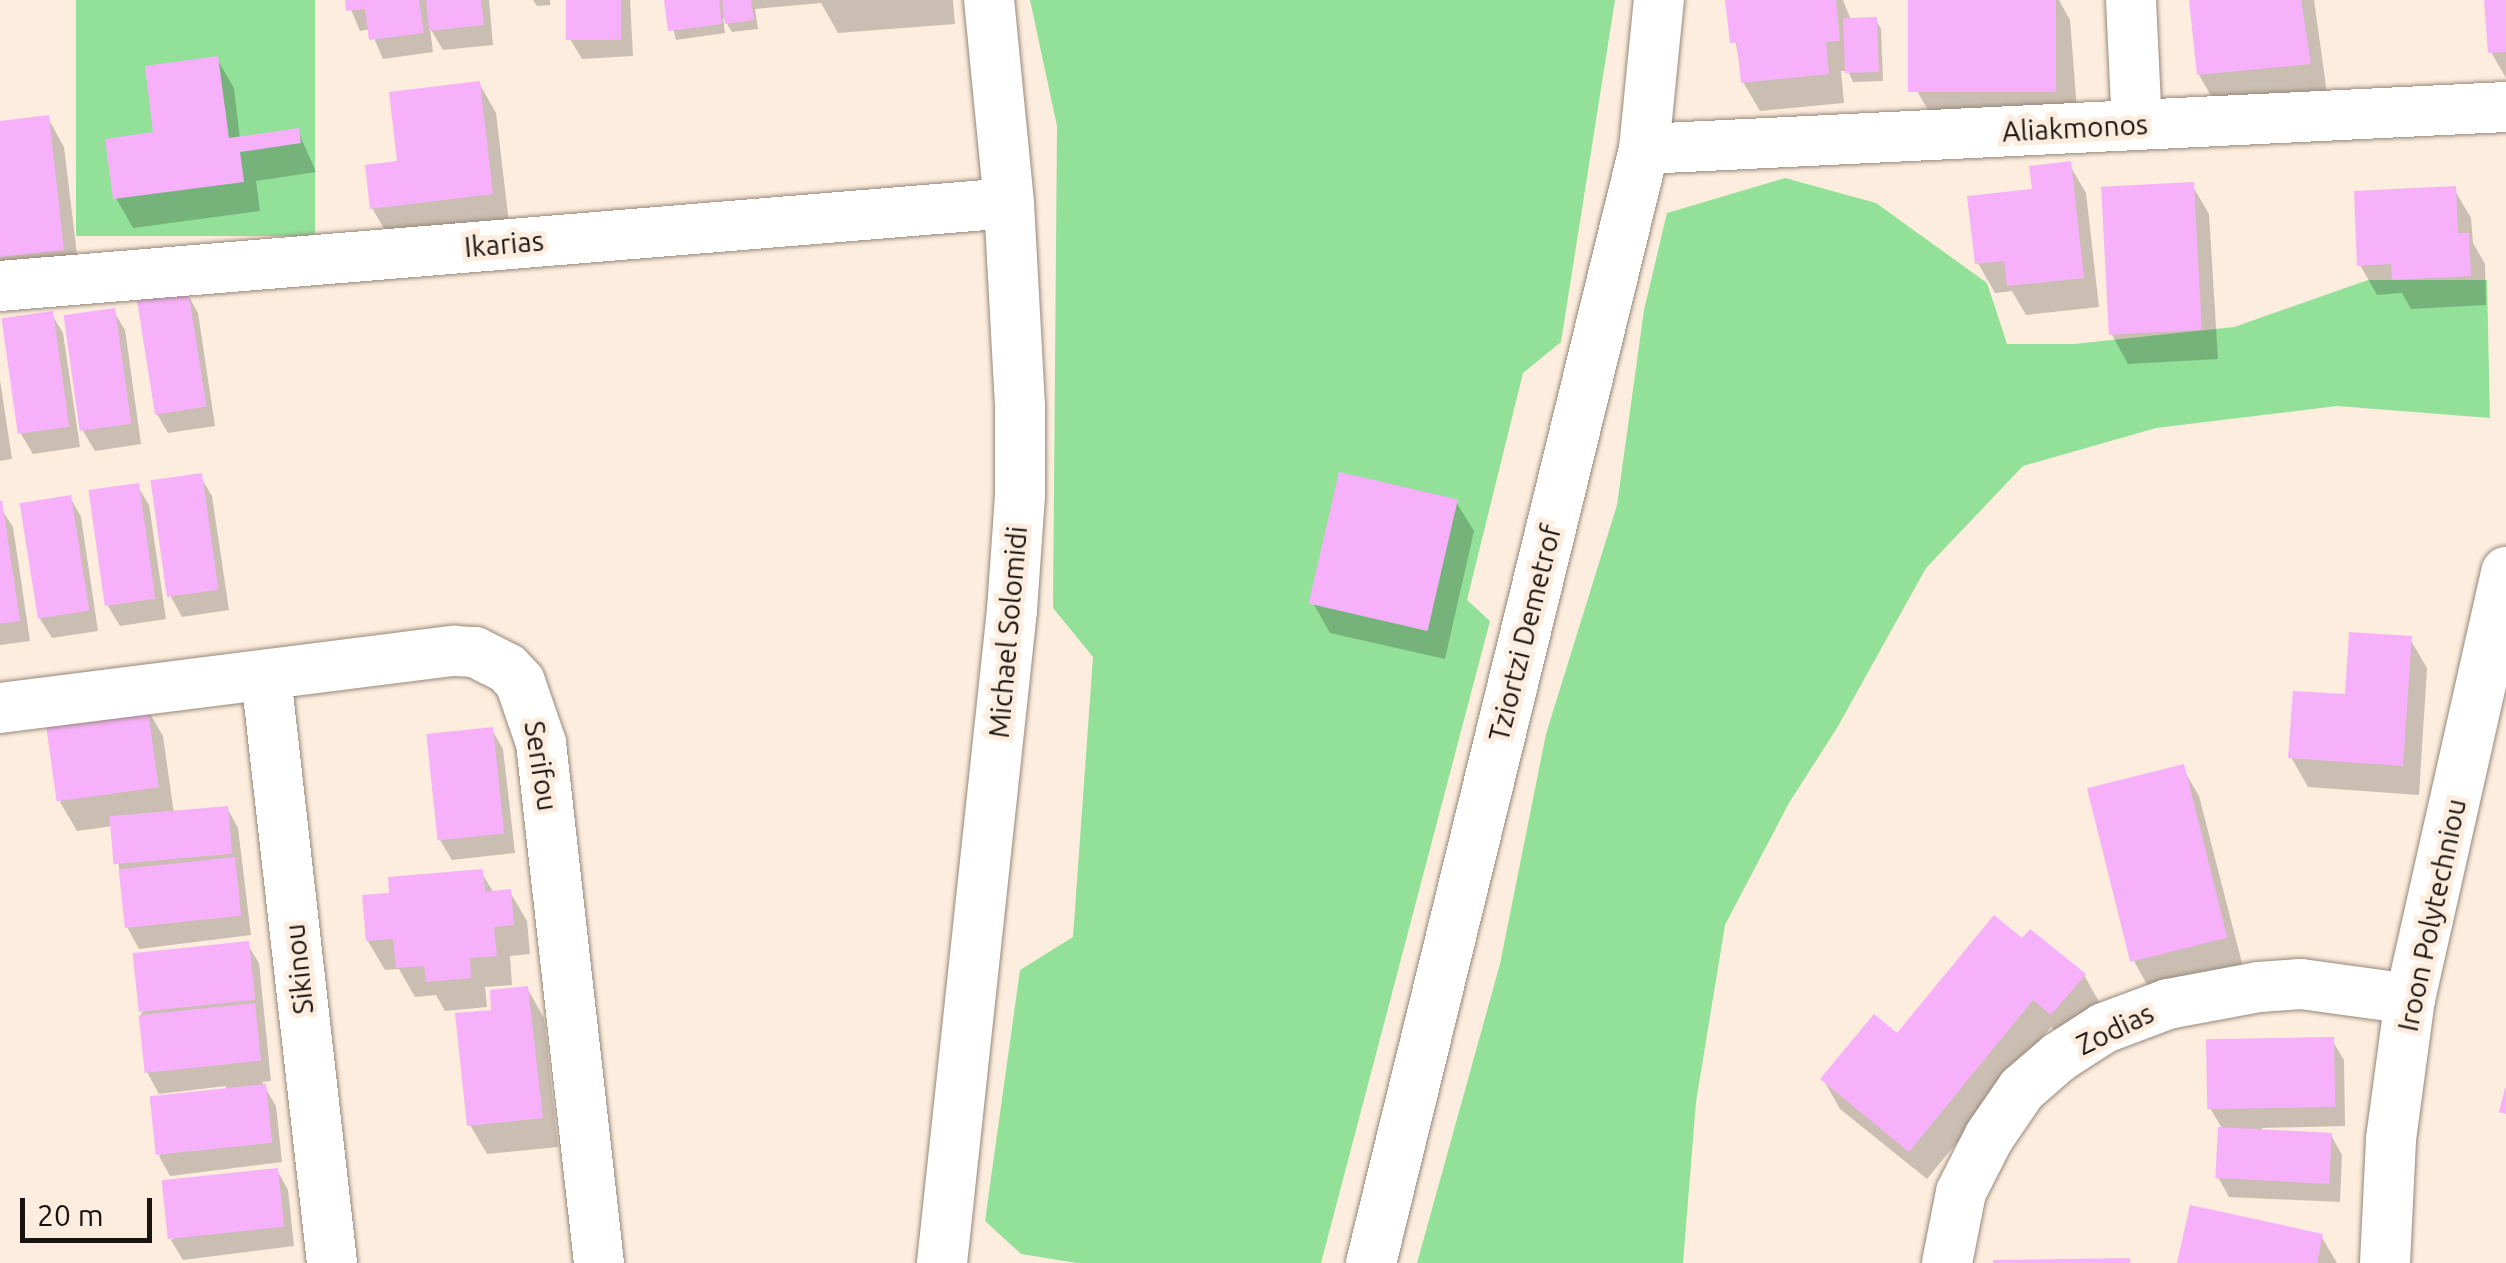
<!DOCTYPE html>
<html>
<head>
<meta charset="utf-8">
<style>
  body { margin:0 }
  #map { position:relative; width:2506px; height:1263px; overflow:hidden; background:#fdedde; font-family:Ubuntu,sans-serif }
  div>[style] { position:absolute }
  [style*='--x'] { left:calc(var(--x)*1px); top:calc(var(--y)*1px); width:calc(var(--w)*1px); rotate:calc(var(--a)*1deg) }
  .green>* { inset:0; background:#93e099; transform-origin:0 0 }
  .shadow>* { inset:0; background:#0003 }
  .building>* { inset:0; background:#f6b1fa; transform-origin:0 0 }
  .roads { filter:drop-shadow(0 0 2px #96887a) drop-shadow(0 0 2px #96887a) }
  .minor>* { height:50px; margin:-25px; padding:0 25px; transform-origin:25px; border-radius:25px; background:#fff }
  span { translate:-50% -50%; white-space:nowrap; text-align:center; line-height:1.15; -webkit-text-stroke:10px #fdedde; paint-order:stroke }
  .street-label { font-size:28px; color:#19140f }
  .scale { position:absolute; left:20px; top:1198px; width:132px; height:45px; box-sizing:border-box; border:5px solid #19140f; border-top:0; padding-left:12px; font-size:30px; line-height:35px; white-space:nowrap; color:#19140f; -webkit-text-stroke:8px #fdedde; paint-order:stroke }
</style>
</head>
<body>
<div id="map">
  <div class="green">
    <i style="left:76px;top:0;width:239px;height:236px"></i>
    <i style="clip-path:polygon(1030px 0,1615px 0,1561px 342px,1523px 373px,1467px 600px,1490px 621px,1321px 1263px,1077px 1263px,1021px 1254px,985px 1221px,1020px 970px,1073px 937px,1093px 657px,1053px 608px,1057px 126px)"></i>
    <i style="clip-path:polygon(1785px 178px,1876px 203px,1987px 283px,2007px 344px,2074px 344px,2234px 327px,2368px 280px,2487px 280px,2490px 418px,2337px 406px,2156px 428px,2023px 466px,1926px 568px,1837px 728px,1789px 803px,1725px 925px,1696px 1102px,1683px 1263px,1417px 1263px,1500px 964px,1546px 734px,1617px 505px,1644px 310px,1667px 213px)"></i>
  </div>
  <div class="shadow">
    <i style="clip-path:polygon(347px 0,489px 0,493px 45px,443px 50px,430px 28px,433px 52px,383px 59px,370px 29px,360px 31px)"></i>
    <i style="clip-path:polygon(533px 0,550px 0,550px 5px,537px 6px)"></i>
    <i style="clip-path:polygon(568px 0,630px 0,633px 56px,582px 59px,570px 39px)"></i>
    <i style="clip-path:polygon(666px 0,953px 0,955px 24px,838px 33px,821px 3px,755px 9px,758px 29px,732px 32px,723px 17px,725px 33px,676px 40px)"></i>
    <i style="clip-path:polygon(1728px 0,1843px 0,1851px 20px,1876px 20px,1881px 29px,1883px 81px,1853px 82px,1848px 71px,1841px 71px,1844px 103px,1760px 111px,1743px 82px)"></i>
    <i style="clip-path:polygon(1910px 0,2059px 0,2070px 20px,2077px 110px,1934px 120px,1917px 91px)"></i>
    <i style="clip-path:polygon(2191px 0,2314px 0,2327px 93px,2216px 104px,2199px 75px)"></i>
    <i style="clip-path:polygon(2487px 0,2506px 0,2506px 78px,2491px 52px)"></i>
    <i style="clip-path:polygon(217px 59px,234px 88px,240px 139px,298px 131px,316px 172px,256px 181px,260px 211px,133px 228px,116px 198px,156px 134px)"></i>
    <i style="clip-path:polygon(479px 83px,496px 113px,509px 223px,389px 237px,372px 208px,400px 163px)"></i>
    <i style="clip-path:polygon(48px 118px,64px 147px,80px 279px,0 261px,0 124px)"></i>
    <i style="clip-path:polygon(2069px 164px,2086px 193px,2099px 307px,2026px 315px,2012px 291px,1995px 293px,1978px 263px)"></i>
    <i style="clip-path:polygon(2192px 185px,2209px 214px,2218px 359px,2128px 364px,2112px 335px)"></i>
    <i style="clip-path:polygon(2454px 189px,2471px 218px,2473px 243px,2485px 264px,2486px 305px,2411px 309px,2402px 293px,2377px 295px,2360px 265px)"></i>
    <i style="clip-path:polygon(187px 293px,198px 313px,215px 426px,168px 433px,157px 414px)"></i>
    <i style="clip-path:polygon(113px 310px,125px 330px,141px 444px,95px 451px,83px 431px)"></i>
    <i style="clip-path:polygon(51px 313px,63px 333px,80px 447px,33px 454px,21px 434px)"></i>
    <i style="clip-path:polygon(0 380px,12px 459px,0 461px)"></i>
    <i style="clip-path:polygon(200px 476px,212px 496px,229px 610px,182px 617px,171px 597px)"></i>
    <i style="clip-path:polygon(137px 485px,149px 505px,166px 619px,120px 626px,108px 606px)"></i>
    <i style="clip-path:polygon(70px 497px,81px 517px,98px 631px,52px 638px,40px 619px)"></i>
    <i style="clip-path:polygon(1456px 502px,1474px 531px,1445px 659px,1330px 633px,1313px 603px)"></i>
    <i style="clip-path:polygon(0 507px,13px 527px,30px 641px,0 645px)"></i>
    <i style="clip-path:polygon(2410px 639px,2427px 668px,2419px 795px,2308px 787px,2291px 757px)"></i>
    <i style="clip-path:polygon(146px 707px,163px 736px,174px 814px,227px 808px,238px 828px,251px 935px,139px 949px,128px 929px,113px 826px,77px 831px,60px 802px)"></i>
    <i style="clip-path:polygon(492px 730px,503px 749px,515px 853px,452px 860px,440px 840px)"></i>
    <i style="clip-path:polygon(2182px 767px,2199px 796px,2243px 967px,2150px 990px,2134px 961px)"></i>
    <i style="clip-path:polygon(481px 872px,494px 893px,510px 892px,527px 921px,530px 954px,510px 956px,512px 985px,485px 987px,487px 1007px,445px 1011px,436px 995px,415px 997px,399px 969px,385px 970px,368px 941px,392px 895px)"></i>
    <i style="clip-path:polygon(2023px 942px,2084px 975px,2101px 1005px,2069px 1043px,2051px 1027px,1927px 1179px,1840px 1109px,1823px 1079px,1898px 1036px)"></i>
    <i style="clip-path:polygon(247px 944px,259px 963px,271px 1081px,262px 1082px,276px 1106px,282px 1162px,170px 1176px,159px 1156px,226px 1091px,226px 1086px,159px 1094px,148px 1074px,141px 1013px)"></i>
    <i style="clip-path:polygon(527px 988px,544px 1018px,558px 1147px,487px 1154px,470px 1125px)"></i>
    <i style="clip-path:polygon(2332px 1040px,2344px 1060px,2345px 1126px,2262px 1128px,2262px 1132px,2331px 1135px,2342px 1155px,2340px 1202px,2229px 1197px,2218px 1177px,2223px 1130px,2210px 1108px)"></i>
    <i style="clip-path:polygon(277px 1170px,288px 1190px,294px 1246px,183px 1260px,171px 1240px)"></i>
    <i style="clip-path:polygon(2321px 1236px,2337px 1263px,2180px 1263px)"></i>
  </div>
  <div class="building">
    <i style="clip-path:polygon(345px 0,419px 0,424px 33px,369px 40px,365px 9px,346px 11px)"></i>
    <i style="clip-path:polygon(426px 0,481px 0,484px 25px,429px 31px)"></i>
    <i style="left:566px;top:0;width:55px;height:40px"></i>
    <i style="clip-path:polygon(664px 0,719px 0,722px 24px,668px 31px)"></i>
    <i style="clip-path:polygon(722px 0,751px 0,754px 20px,725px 24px)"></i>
    <i style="clip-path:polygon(1725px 0,1836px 0,1840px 41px,1826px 42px,1829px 74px,1741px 83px,1737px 43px,1730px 43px)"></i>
    <i style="left:1908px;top:0;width:148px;height:92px"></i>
    <i style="clip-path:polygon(2189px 0,2301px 0,2311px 64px,2197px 75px)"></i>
    <i style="clip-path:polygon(2484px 0,2506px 0,2506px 52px,2488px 53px)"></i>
    <i style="left:1877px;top:17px;width:55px;height:34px;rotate:88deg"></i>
    <i style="clip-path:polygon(218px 56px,229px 138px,299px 128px,301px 143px,240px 152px,244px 182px,113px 199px,105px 139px,153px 132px,145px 66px)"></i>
    <i style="clip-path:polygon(480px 81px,493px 194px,370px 209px,365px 165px,397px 161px,389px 92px)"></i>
    <i style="clip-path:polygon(49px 115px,64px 250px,0 257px,0 121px)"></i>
    <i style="clip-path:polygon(2071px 161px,2084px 278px,2007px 286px,2004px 261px,1975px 264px,1967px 196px,2032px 189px,2029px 166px)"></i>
    <i style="left:2194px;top:182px;width:148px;height:93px;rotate:87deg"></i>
    <i style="clip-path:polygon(2456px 186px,2458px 233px,2469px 233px,2471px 276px,2392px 280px,2391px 264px,2357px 266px,2354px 191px)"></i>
    <i style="left:188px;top:290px;width:118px;height:52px;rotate:81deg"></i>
    <i style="left:115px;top:308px;width:117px;height:52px;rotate:82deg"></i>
    <i style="left:53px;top:311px;width:117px;height:52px;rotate:82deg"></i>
    <i style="left:1339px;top:472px;width:122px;height:135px;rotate:13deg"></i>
    <i style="left:202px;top:473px;width:118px;height:52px;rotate:82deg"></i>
    <i style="left:139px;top:483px;width:117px;height:51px;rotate:82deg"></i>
    <i style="left:71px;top:495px;width:117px;height:52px;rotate:81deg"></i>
    <i style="clip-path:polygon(2px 500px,20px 621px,0 624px,0 501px)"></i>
    <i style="clip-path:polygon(2349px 632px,2412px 636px,2403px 766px,2288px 758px,2293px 691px,2345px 694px)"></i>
    <i style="left:147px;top:704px;width:84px;height:103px;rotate:82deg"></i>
    <i style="left:493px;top:727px;width:107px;height:67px;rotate:84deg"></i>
    <i style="left:2184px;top:764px;width:179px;height:100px;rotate:76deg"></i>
    <i style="left:228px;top:806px;width:48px;height:119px;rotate:85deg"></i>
    <i style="left:235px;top:857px;width:59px;height:117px;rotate:84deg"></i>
    <i style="clip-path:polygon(483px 869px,485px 892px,511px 889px,514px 925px,494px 927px,497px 956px,470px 958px,471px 978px,426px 982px,424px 966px,396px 968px,393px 939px,366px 941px,362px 895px,389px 893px,388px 877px)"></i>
    <i style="clip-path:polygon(1994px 915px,2022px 938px,2030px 929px,2086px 974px,2051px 1015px,2033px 1000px,1909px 1152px,1820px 1079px,1874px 1014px,1897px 1033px)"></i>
    <i style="left:249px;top:941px;width:59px;height:117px;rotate:84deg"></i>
    <i style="clip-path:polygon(528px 986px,543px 1118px,467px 1126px,455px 1013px,491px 1010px,490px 990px)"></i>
    <i style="left:255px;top:1003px;width:58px;height:117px;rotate:84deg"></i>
    <i style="left:2334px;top:1037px;width:70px;height:128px;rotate:89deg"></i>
    <i style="left:266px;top:1084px;width:59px;height:117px;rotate:84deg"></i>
    <i style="clip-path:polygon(2505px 1088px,2506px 1088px,2506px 1114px,2499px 1112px)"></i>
    <i style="left:2218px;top:1127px;width:114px;height:51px;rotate:3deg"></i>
    <i style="left:278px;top:1168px;width:59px;height:117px;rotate:84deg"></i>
    <i style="clip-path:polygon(2190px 1205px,2323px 1234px,2317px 1263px,2177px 1263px)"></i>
    <i style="clip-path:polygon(2130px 1258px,2130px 1263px,1993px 1263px,1993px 1260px)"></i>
  </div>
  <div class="roads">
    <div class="minor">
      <i style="--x:2131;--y:0;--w:125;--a:87.3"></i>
      <i style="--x:1644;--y:149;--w:863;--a:-2.79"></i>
      <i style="--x:0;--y:286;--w:1012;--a:-4.7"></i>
      <i style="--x:266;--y:676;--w:591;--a:83.58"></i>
      <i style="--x:0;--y:708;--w:458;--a:-7.2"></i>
      <i style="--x:454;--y:651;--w:21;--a:3"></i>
      <i style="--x:475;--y:652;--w:36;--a:27"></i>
      <i style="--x:507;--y:668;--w:19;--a:47"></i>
      <i style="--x:520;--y:682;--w:65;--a:71"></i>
      <i style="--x:541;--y:743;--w:523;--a:83.64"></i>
      <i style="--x:942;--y:1263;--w:657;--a:-83.88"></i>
      <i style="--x:1012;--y:610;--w:114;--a:-86"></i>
      <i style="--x:1020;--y:496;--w:90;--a:-90"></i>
      <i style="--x:1020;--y:406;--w:203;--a:-93.1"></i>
      <i style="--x:1009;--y:203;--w:204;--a:-95.6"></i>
      <i style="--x:1371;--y:1263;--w:1147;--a:-76.23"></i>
      <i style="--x:1644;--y:149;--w:150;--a:-84.3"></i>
      <i style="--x:1947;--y:1263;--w:72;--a:-78.8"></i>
      <i style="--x:1961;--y:1192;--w:62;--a:-63"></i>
      <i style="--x:1989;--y:1137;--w:58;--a:-55.5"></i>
      <i style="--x:2022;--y:1089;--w:49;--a:-40.9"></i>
      <i style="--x:2059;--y:1057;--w:54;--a:-32.8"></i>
      <i style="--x:2104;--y:1028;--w:68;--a:-20.6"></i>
      <i style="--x:2168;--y:1004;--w:93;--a:-10.6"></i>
      <i style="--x:2259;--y:987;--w:42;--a:-4.1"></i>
      <i style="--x:2301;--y:984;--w:110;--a:7.8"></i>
      <i style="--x:2385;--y:1263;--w:124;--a:-87.2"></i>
      <i style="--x:2391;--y:1139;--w:141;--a:-82.3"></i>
      <i style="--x:2410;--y:999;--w:438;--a:-77.3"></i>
    </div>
  </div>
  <div class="street-label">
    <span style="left:2075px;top:128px;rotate:-3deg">Aliakmonos</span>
    <span style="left:504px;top:244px;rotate:-5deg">Ikarias</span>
    <span style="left:1008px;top:632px;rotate:-85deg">Michael Solomidi</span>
    <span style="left:1525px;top:633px;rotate:-76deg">Tziortzi Demetrof</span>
    <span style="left:541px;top:766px;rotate:81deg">Serifou</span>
    <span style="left:2432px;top:915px;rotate:-78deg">Iroon Polytechniou</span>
    <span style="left:299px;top:969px;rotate:-96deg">Sikinou</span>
    <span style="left:2115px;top:1029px;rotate:-26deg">Zodias</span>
  </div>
  <div class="scale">20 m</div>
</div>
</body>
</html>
